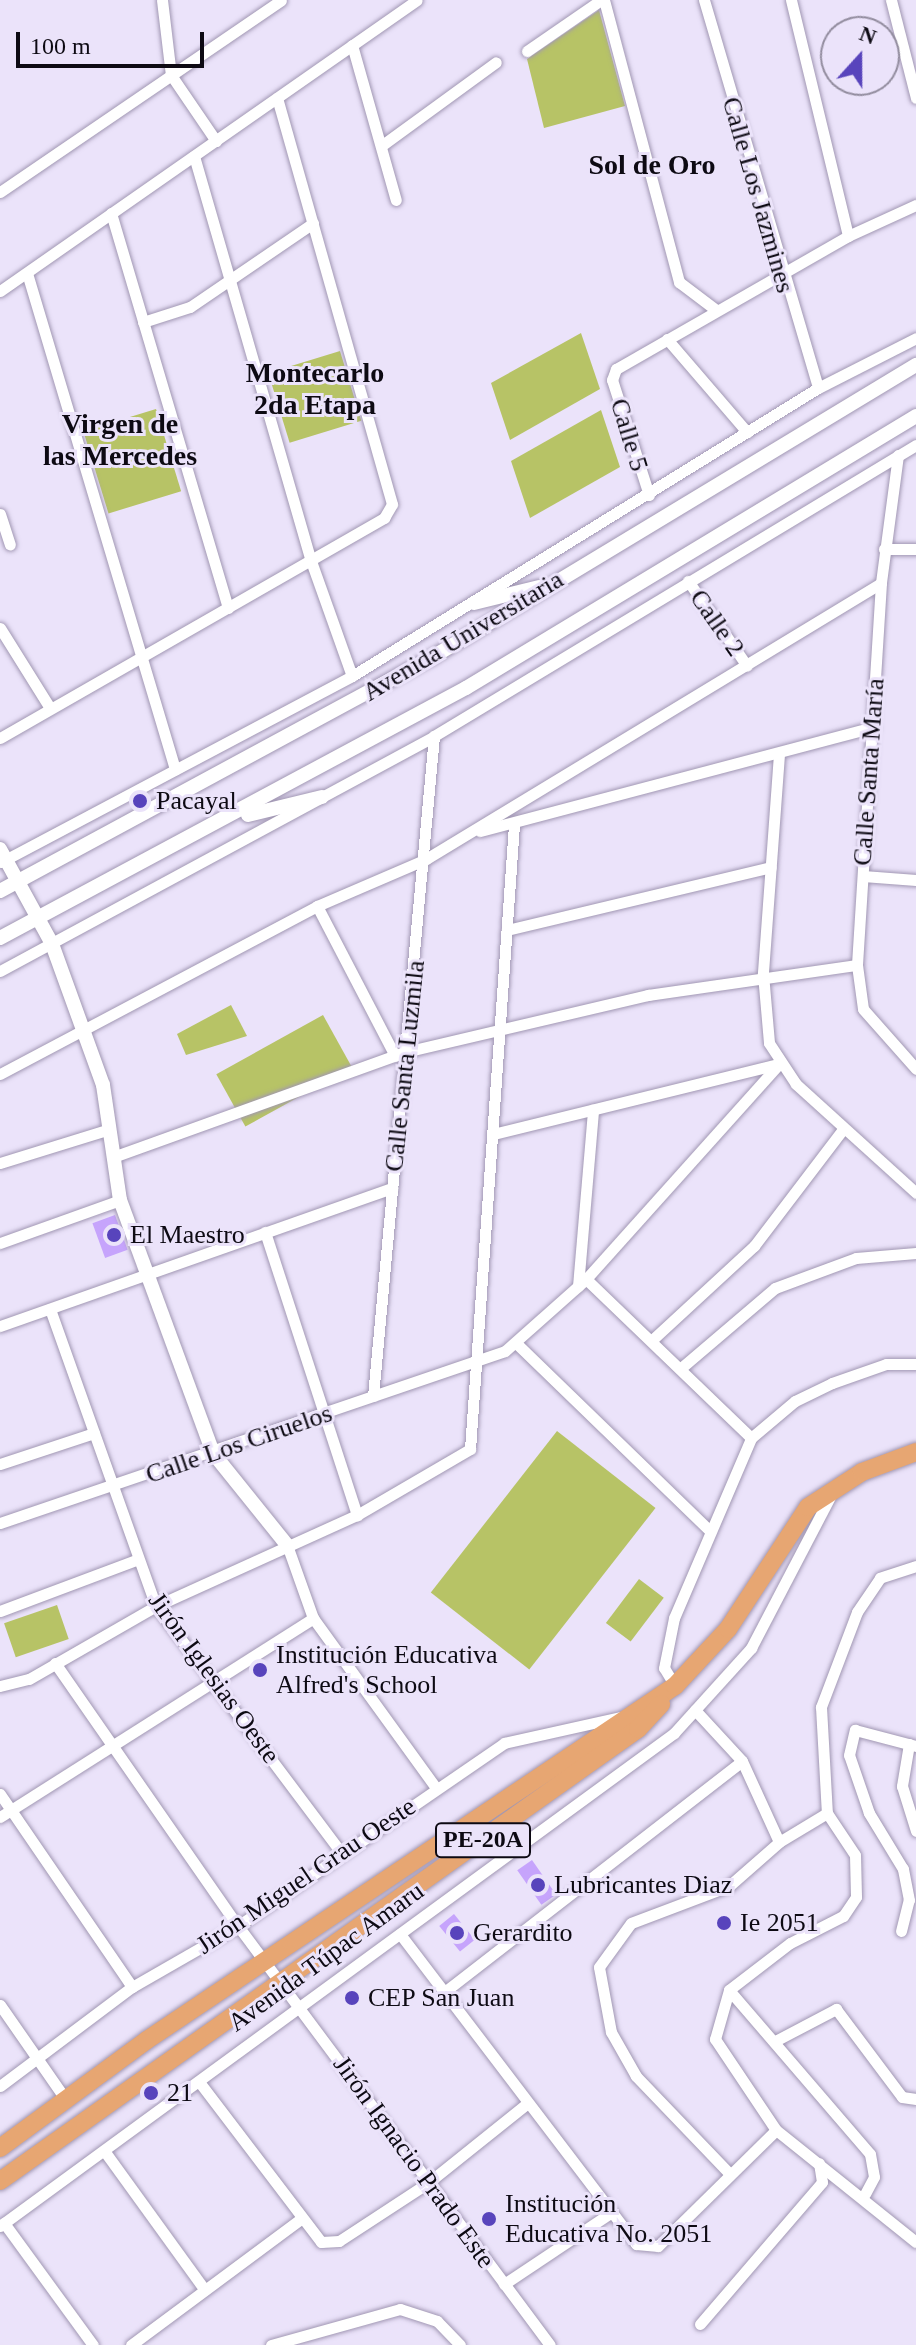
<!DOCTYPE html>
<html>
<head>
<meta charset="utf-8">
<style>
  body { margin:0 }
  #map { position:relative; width:916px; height:2345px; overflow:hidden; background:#ebe3fa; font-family:Georgia,serif }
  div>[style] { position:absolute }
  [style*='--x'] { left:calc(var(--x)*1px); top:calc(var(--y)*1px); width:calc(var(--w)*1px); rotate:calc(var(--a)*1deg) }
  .green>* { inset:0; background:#b7c366; transform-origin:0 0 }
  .building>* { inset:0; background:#c6a4fc; transform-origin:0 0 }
  .roads { filter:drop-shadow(0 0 2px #a197b3) drop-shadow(0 0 2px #a197b3) }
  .minor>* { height:11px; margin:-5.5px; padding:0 5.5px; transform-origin:5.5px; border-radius:5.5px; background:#fff }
  .tertiary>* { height:14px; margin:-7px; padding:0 7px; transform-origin:7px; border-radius:7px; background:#fff }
  .trunk>* { height:18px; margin:-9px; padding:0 9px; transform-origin:9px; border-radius:9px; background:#e7a672 }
  .dots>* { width:22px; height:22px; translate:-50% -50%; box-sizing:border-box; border:4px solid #ebe3fa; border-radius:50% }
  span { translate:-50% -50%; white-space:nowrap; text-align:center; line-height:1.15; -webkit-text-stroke:6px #ebe3fa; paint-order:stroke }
  .shield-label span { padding:2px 6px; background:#ebe3fa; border:2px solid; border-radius:6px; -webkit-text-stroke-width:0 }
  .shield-label { font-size:24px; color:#0d0a13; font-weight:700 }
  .street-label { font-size:26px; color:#0d0a13 }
  .poi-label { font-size:26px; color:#0d0a13 }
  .left { translate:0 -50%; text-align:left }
  .neighbourhood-label { font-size:28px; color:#0d0a13; font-weight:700 }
  .north { position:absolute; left:820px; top:16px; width:80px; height:80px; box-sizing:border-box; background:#ebe3fa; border:2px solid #928c9e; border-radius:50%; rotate:21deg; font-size:22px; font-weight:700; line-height:32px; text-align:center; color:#0d0a13 }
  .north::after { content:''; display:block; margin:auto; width:28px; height:36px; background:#5844bc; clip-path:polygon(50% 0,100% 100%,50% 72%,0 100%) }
  .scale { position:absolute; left:16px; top:32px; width:188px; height:36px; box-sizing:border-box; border:4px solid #0d0a13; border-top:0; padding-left:10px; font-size:24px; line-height:28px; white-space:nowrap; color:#0d0a13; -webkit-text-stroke:6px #ebe3fa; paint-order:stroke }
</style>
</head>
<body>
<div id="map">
  <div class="green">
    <i style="clip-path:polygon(599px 10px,625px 106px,544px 128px,527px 59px)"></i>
    <i style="clip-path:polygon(581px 333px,600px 389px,510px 440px,491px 383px)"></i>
    <i style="left:340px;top:351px;width:73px;height:75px;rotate:73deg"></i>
    <i style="left:156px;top:409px;width:86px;height:76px;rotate:73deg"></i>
    <i style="clip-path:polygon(601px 410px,620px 467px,530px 518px,511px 461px)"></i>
    <i style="clip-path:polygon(231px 1005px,247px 1036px,186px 1055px,177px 1034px)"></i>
    <i style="left:323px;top:1015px;width:60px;height:122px;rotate:61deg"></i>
    <i style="left:557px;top:1431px;width:125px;height:205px;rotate:38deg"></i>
    <i style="left:639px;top:1579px;width:31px;height:55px;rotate:37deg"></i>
    <i style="left:57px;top:1605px;width:36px;height:56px;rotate:71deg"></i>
  </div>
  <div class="building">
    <i style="left:115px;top:1215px;width:37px;height:24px;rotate:70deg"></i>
    <i style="left:532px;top:1860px;width:42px;height:18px;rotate:55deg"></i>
    <i style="left:454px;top:1914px;width:33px;height:19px;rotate:51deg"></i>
  </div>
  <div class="roads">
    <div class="minor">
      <i style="--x:162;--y:0;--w:76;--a:83.2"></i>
      <i style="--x:171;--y:75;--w:80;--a:55.7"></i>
      <i style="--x:604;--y:0;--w:292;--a:75.1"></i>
      <i style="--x:679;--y:282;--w:46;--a:37.1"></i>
      <i style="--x:704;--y:0;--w:404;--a:73.6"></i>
      <i style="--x:791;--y:0;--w:243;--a:76.4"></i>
      <i style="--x:891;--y:0;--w:101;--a:75.7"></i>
      <i style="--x:352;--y:45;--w:161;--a:74.2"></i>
      <i style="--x:527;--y:51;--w:90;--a:-34.6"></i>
      <i style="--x:381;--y:146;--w:142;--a:-36.1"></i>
      <i style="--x:194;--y:156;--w:422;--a:73.9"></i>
      <i style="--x:311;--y:561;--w:122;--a:70.4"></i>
      <i style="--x:0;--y:192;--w:340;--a:-34.3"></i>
      <i style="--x:111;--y:213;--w:412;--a:73.5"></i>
      <i style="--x:27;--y:273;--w:518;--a:73.39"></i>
      <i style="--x:0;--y:291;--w:508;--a:-34.91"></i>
      <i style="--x:143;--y:322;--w:49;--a:-17.7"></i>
      <i style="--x:190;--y:307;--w:149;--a:-34.3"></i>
      <i style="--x:667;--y:339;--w:123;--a:49.3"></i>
      <i style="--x:898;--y:455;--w:129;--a:97.6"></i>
      <i style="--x:881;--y:583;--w:383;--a:93.6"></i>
      <i style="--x:857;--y:965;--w:44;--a:82.2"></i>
      <i style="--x:863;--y:1009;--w:80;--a:48.5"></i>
      <i style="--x:649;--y:495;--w:121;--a:-107.8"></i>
      <i style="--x:612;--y:380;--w:12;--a:-70"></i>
      <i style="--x:616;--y:369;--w:267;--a:-29.8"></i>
      <i style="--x:848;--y:236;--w:75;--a:-24.5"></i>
      <i style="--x:0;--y:514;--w:32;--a:72"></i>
      <i style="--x:884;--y:549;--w:32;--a:0"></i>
      <i style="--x:688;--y:581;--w:103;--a:55.2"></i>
      <i style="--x:0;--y:628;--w:94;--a:58"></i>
      <i style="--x:0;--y:738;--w:443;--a:-29.8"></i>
      <i style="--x:384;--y:518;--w:16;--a:-60"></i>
      <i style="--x:392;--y:504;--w:422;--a:-105.8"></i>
      <i style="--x:779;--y:754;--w:221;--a:94.2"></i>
      <i style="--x:763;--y:974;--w:69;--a:85"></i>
      <i style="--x:769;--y:1043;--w:49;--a:56.6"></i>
      <i style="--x:796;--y:1084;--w:162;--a:42.2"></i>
      <i style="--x:480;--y:831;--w:407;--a:-14.8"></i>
      <i style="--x:1;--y:862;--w:397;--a:-27.9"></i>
      <i style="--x:352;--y:676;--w:548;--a:-31.72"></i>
      <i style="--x:818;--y:388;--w:110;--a:-27"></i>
      <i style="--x:863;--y:876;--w:53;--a:4.3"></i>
      <i style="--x:317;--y:906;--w:169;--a:62.5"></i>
      <i style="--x:507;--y:930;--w:271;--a:-13.4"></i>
      <i style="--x:0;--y:971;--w:494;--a:-28.4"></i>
      <i style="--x:434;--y:736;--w:563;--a:-31.12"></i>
      <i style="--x:0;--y:1074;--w:359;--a:-27.9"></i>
      <i style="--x:317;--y:906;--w:119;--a:-23.3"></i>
      <i style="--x:426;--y:859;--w:532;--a:-31.24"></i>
      <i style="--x:493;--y:1134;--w:293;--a:-13.8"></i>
      <i style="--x:113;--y:1157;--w:310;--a:-19.8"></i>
      <i style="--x:405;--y:1052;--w:250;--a:-13.2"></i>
      <i style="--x:648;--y:995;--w:211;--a:-8.2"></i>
      <i style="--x:0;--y:1163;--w:115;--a:-17.2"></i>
      <i style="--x:265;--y:1232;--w:298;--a:72"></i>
      <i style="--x:0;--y:1243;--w:127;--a:-19.7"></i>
      <i style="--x:586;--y:1279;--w:229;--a:43.9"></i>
      <i style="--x:578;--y:1286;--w:177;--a:-85.1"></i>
      <i style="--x:50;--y:1309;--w:315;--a:70.4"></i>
      <i style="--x:156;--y:1606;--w:308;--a:53.1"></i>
      <i style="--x:0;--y:1326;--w:416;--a:-19.4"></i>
      <i style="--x:652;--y:1340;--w:139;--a:-42.7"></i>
      <i style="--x:754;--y:1246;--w:148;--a:-52.7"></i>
      <i style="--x:516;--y:1343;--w:270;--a:44.1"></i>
      <i style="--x:681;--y:1368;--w:123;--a:-40.4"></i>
      <i style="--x:775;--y:1288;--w:86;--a:-20.3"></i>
      <i style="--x:856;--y:1258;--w:60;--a:-4.8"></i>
      <i style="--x:373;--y:1396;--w:663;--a:-84.72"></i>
      <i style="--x:0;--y:1464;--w:99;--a:-18.3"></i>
      <i style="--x:0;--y:1523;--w:533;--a:-18.81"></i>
      <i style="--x:505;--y:1351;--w:108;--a:-41.6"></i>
      <i style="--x:586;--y:1279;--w:289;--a:-48.1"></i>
      <i style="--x:287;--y:1545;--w:77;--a:70.4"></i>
      <i style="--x:313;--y:1618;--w:210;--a:54.1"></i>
      <i style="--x:916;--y:1566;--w:38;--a:162"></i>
      <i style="--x:880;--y:1578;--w:41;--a:124.1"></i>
      <i style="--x:857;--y:1612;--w:102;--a:110.8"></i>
      <i style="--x:821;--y:1707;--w:106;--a:86.8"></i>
      <i style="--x:827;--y:1813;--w:50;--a:56.3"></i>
      <i style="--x:855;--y:1855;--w:42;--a:88.6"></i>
      <i style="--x:856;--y:1897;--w:23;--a:124"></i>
      <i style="--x:843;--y:1916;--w:59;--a:153"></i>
      <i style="--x:790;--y:1943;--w:77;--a:142.4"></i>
      <i style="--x:729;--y:1990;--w:51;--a:105.9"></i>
      <i style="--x:715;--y:2039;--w:110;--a:56.2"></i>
      <i style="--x:776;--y:2130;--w:179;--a:38.7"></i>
      <i style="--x:0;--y:1611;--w:147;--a:-20.6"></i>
      <i style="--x:55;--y:1663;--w:320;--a:55.2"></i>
      <i style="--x:238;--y:1926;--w:522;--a:53.33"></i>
      <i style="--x:0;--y:1686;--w:30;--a:-14"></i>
      <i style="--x:29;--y:1679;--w:146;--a:-29.9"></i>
      <i style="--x:156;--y:1606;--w:221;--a:-24.4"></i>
      <i style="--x:357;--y:1515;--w:131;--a:-30.3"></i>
      <i style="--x:470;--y:1449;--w:626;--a:-85.97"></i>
      <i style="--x:675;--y:1686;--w:21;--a:-121"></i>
      <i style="--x:664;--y:1668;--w:51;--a:-78.7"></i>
      <i style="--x:674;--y:1618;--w:196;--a:-66.8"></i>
      <i style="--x:751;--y:1438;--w:57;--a:-40.1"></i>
      <i style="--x:795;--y:1401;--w:41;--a:-25.9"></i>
      <i style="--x:832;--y:1383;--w:57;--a:-19.4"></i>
      <i style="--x:886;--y:1364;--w:30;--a:0"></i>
      <i style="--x:695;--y:1710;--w:69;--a:47.3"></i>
      <i style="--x:742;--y:1761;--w:89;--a:65.4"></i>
      <i style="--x:909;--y:1744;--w:43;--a:99.5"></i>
      <i style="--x:902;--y:1786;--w:47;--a:72.7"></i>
      <i style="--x:0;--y:1794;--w:234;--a:55.6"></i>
      <i style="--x:0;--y:1817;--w:371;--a:-32.4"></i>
      <i style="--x:901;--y:1931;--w:32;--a:-76"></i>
      <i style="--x:909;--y:1900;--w:32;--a:-101"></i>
      <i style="--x:903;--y:1869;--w:66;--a:-121.3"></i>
      <i style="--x:869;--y:1813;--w:61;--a:-109"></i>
      <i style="--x:849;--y:1755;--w:26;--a:-77"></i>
      <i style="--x:855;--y:1730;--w:63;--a:14.7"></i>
      <i style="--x:400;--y:1934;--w:390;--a:52.7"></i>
      <i style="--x:636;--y:2244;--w:22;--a:5"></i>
      <i style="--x:658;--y:2246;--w:165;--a:-44.5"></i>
      <i style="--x:729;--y:1990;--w:216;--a:49.3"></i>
      <i style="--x:870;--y:2154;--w:23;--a:80"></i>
      <i style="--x:874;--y:2177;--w:19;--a:118"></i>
      <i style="--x:443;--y:1993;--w:378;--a:-37.8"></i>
      <i style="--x:0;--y:2005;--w:116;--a:55.2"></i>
      <i style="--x:777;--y:2040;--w:67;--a:-27.7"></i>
      <i style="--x:836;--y:2009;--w:110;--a:53.1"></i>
      <i style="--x:902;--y:2097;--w:14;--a:8"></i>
      <i style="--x:200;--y:2083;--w:200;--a:52.7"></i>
      <i style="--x:321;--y:2242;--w:18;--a:-3"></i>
      <i style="--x:339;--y:2241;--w:108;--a:-33.2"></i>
      <i style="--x:429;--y:2182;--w:123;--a:-38.7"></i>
      <i style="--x:0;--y:2086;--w:165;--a:-36.9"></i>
      <i style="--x:132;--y:1987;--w:122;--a:-29.9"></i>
      <i style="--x:238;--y:1926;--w:323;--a:-34.5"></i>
      <i style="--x:504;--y:1743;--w:124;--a:-12.6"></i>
      <i style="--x:105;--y:2152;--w:170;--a:54.1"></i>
      <i style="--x:727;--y:2171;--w:132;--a:-133.8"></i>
      <i style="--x:636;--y:2076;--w:51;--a:-119.6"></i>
      <i style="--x:611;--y:2032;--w:66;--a:-100.5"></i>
      <i style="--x:599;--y:1967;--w:54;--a:-54"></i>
      <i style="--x:631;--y:1923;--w:105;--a:-20.7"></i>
      <i style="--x:729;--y:1886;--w:67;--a:-41.3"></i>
      <i style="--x:779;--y:1842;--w:56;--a:-31.1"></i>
      <i style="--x:4;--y:2223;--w:151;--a:53.9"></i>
      <i style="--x:0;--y:2226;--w:835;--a:-36.18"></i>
      <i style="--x:674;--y:1733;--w:115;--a:-47.8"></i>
      <i style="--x:751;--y:1648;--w:177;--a:-62.4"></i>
      <i style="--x:504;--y:2284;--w:126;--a:-33.7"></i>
      <i style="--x:700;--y:2324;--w:187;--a:-49.3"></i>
      <i style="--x:822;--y:2182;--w:19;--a:-99"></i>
      <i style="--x:131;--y:2345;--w:213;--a:-36.6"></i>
      <i style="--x:271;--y:2345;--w:134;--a:-15.6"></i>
      <i style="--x:400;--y:2309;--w:39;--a:18"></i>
      <i style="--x:437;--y:2321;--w:33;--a:46"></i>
    </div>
    <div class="tertiary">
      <i style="--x:474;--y:603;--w:67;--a:-13.8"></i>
      <i style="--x:248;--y:815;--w:76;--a:-13.7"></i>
      <i style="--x:0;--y:849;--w:108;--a:61.3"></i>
      <i style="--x:52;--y:944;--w:150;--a:70.1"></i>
      <i style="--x:103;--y:1085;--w:116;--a:81.6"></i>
      <i style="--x:120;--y:1200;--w:270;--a:69.8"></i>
      <i style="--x:213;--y:1453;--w:118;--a:51.2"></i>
      <i style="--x:0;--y:891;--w:490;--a:-28.4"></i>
      <i style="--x:431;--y:658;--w:567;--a:-31.14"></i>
      <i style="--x:0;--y:938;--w:529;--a:-28.21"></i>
      <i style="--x:466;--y:688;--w:526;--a:-31.15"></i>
    </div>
    <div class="trunk">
      <i style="--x:0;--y:2148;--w:182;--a:-36.3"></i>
      <i style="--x:147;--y:2040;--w:636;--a:-33.84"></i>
      <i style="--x:675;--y:1686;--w:78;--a:-47.1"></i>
      <i style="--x:728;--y:1629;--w:146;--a:-56.7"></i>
      <i style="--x:808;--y:1507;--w:64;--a:-32.9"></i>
      <i style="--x:862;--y:1472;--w:58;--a:-20.3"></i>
      <i style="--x:0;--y:2181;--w:782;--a:-35.32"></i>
      <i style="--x:638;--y:1729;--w:34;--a:-47"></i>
    </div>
  </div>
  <div class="dots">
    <i style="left:140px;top:801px;background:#5844bc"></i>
    <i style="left:114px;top:1235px;background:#5844bc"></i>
    <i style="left:260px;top:1670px;background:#5844bc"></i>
    <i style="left:538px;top:1885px;background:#5844bc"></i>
    <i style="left:724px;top:1923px;background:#5844bc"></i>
    <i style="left:457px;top:1933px;background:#5844bc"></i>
    <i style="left:352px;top:1998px;background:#5844bc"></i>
    <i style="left:151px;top:2093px;background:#5844bc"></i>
    <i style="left:489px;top:2219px;background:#5844bc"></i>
  </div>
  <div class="shield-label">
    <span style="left:483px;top:1840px">PE-20A</span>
  </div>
  <div class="street-label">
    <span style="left:758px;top:195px;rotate:74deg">Calle Los Jazmines</span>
    <span style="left:629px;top:435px;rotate:73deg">Calle 5</span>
    <span style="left:717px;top:623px;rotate:55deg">Calle 2</span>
    <span style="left:463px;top:636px;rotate:-31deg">Avenida Universitaria</span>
    <span style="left:869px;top:772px;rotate:-86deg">Calle Santa María</span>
    <span style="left:405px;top:1066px;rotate:-84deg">Calle Santa Luzmila</span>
    <span style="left:239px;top:1444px;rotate:-19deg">Calle Los Ciruelos</span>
    <span style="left:214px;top:1678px;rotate:54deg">Jirón Iglesias Oeste</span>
    <span style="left:306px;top:1876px;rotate:-34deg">Jirón Miguel Grau Oeste</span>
    <span style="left:326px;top:1957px;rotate:-36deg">Avenida Túpac Amaru</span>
    <span style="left:414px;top:2162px;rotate:54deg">Jirón Ignacio Prado Este</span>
  </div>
  <div class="poi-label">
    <span class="left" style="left:156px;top:801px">Pacayal</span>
    <span class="left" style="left:130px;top:1235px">El Maestro</span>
    <span class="left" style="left:276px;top:1670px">Institución Educativa<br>Alfred's School</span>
    <span class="left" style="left:554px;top:1885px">Lubricantes Diaz</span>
    <span class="left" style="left:740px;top:1923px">Ie 2051</span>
    <span class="left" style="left:473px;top:1933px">Gerardito</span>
    <span class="left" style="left:368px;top:1998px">CEP San Juan</span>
    <span class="left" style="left:167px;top:2093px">21</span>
    <span class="left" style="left:505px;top:2219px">Institución<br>Educativa No. 2051</span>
  </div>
  <div class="neighbourhood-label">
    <span style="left:652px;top:165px">Sol de Oro</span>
    <span style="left:315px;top:389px">Montecarlo<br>2da Etapa</span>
    <span style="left:120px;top:440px">Virgen de<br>las Mercedes</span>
  </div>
  <div class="north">N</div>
  <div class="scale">100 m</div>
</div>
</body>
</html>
